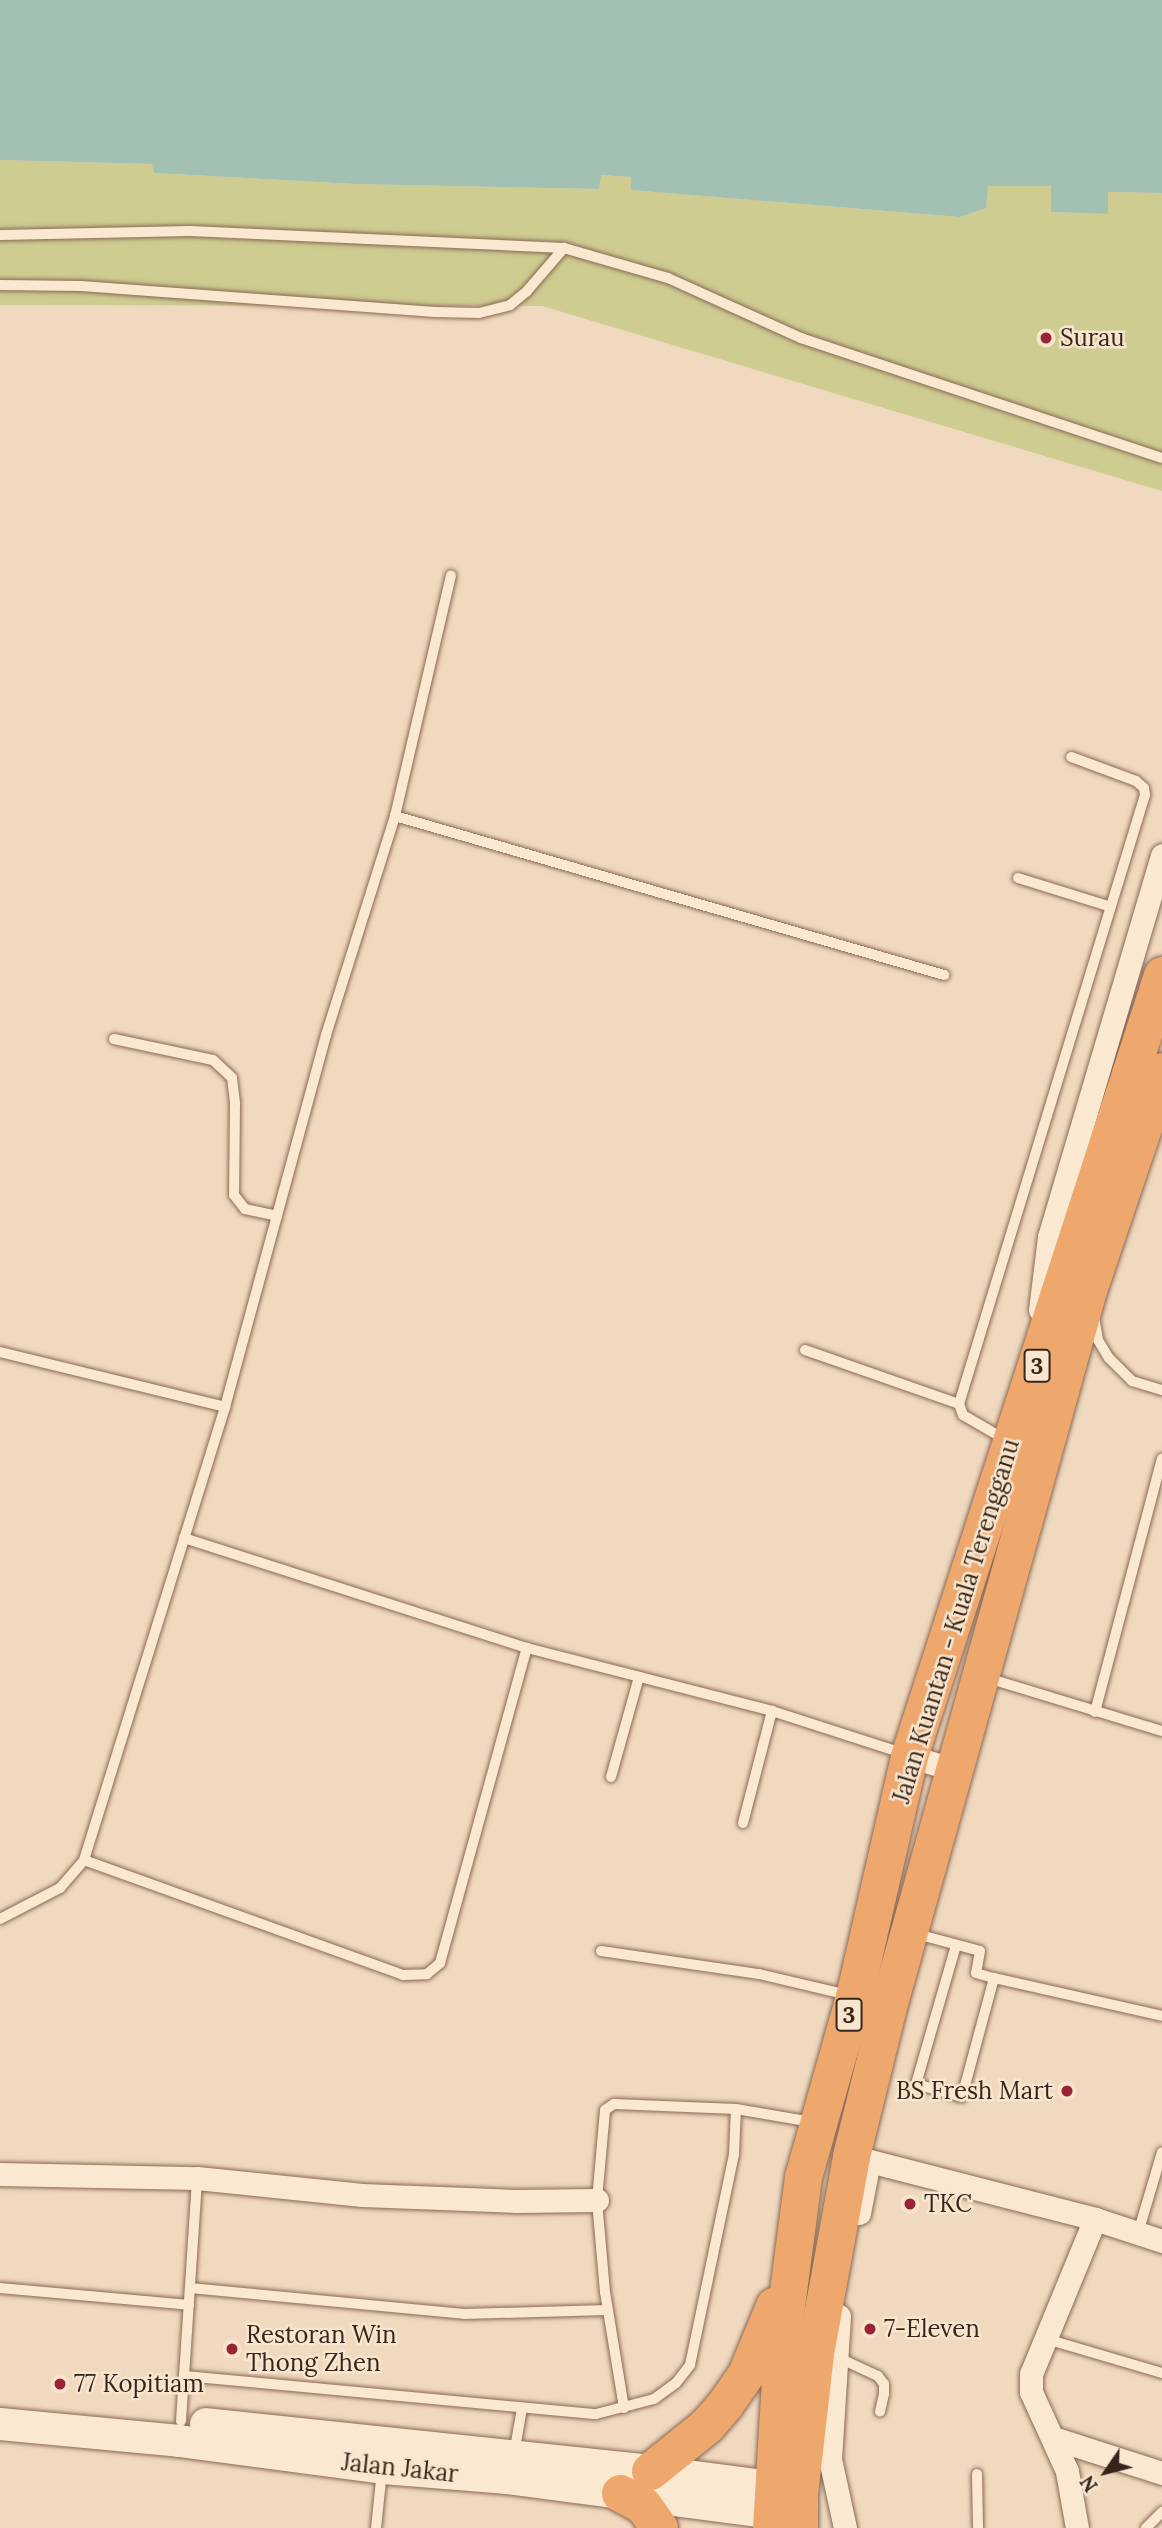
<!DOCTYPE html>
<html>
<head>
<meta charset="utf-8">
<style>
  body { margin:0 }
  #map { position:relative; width:1162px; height:2528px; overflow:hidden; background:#f0d9be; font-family:Lora,serif }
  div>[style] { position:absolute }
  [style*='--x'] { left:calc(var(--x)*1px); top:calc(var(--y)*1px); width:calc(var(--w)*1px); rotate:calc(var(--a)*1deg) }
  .green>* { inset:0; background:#cecc91 }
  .water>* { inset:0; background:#a2c1b3 }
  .roads { filter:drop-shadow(0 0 2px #896956) drop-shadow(0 0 2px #896956) }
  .service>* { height:10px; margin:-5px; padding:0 5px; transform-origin:5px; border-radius:5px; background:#fbe8d1 }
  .minor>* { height:23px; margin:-11.5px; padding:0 11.5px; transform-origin:11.5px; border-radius:11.5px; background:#fbe8d1 }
  .secondary>* { height:32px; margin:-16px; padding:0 16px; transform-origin:16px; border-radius:16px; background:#fbe8d1 }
  .trunk>* { height:37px; margin:-18.5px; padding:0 18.5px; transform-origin:18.5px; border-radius:18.5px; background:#eea86e }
  .dots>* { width:19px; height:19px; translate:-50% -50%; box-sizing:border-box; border:4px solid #f7e5ce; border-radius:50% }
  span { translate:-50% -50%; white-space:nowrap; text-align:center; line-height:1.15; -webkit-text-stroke:5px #f7e5ce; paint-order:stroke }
  .shield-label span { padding:2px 5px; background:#f7e5ce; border:2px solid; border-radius:5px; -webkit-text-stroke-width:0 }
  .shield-label { font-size:23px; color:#37251b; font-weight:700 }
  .poi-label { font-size:24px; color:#37251b }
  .left { translate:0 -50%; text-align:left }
  .right { translate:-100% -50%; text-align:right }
  .street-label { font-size:24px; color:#37251b }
  .north { position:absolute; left:1071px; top:2437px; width:70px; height:70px; -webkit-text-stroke:5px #f7e5ce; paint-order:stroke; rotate:235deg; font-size:19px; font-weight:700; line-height:28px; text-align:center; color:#37251b }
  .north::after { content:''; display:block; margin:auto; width:24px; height:32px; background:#37251b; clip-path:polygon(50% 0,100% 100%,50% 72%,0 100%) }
</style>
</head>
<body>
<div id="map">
  <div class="green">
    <i style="clip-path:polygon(0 160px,153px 164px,154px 173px,354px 184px,598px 189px,600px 175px,632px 177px,632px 190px,960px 217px,986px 208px,987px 186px,1052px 186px,1051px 212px,1107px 214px,1108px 192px,1162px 193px,1162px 491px,542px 306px,0 305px)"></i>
  </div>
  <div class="water">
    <i style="clip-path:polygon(0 0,1162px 0,1162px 193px,1108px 192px,1108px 214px,1051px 212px,1051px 186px,988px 186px,986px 208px,960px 217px,631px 190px,631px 177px,601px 175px,599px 189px,354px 184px,154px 173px,152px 164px,0 160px)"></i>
  </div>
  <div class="roads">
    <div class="service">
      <i style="--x:0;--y:235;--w:190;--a:-1.2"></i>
      <i style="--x:190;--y:231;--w:374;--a:2.6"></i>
      <i style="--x:564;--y:248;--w:108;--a:16.1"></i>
      <i style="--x:668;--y:278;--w:146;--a:24.3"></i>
      <i style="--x:801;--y:338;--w:380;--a:18.4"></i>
      <i style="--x:0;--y:285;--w:81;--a:0.7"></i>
      <i style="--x:81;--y:286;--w:355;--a:4.2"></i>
      <i style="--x:435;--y:312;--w:44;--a:1.3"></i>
      <i style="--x:479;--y:313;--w:32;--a:-14"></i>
      <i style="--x:510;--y:305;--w:22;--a:-39"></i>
      <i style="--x:527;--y:291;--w:57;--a:-49.3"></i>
      <i style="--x:395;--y:816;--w:572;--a:16.15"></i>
      <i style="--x:1018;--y:878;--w:97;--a:17.3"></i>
      <i style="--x:114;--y:1039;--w:101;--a:12"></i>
      <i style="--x:213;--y:1060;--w:26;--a:43"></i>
      <i style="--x:232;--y:1078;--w:26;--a:83"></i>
      <i style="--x:235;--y:1104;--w:91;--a:90.6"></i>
      <i style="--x:234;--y:1195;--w:18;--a:52"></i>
      <i style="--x:245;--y:1209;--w:33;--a:12"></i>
      <i style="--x:1094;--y:1317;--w:23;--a:80"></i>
      <i style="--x:1098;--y:1340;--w:21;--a:59"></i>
      <i style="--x:1109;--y:1358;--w:33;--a:45"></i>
      <i style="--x:1132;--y:1381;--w:31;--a:17"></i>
      <i style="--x:805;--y:1350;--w:163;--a:19.3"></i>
      <i style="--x:0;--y:1352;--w:232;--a:13.7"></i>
      <i style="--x:1006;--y:1440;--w:50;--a:-149.8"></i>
      <i style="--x:963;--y:1415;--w:12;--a:-110"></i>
      <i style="--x:959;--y:1404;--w:637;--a:-73.02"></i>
      <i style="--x:1145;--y:795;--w:7;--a:-98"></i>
      <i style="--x:1144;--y:788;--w:11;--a:-139"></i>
      <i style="--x:1136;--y:781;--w:69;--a:-159.7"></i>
      <i style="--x:184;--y:1538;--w:360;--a:17.8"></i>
      <i style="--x:527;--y:1648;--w:253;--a:14.4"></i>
      <i style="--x:772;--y:1711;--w:140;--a:17.9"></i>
      <i style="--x:984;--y:1677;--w:186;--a:16.9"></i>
      <i style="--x:1095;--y:1712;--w:262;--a:-75.2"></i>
      <i style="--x:611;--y:1777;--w:104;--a:-74.4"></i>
      <i style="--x:743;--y:1823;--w:116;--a:-75.5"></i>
      <i style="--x:84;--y:1860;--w:339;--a:19.8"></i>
      <i style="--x:403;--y:1975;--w:24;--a:-2"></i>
      <i style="--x:427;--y:1974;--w:17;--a:-40"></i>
      <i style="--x:440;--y:1963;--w:327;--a:-74.6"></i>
      <i style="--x:0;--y:1919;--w:68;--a:-27.3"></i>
      <i style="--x:60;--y:1888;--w:37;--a:-49"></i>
      <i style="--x:84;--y:1860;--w:474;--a:-72.7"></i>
      <i style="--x:225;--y:1407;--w:385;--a:-74.8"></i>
      <i style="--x:326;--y:1035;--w:230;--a:-72.5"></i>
      <i style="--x:395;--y:816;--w:247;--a:-76.9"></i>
      <i style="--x:913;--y:1933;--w:69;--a:15"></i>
      <i style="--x:980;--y:1951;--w:22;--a:100"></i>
      <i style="--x:976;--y:1973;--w:19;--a:16"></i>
      <i style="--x:994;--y:1978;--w:123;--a:105.1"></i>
      <i style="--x:962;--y:2097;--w:48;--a:-164.2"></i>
      <i style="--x:916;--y:2084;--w:145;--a:-73.9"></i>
      <i style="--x:601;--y:1951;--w:160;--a:8.3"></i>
      <i style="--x:759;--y:1974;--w:91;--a:13.3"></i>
      <i style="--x:994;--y:1978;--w:172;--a:12.7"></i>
      <i style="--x:1138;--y:2233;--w:84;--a:-73.5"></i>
      <i style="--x:0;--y:2288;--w:190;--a:5.1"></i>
      <i style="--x:190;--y:2288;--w:275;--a:5.4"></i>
      <i style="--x:464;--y:2314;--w:143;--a:-1.6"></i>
      <i style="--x:1043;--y:2338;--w:124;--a:16.4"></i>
      <i style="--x:837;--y:2357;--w:45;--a:24.9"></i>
      <i style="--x:878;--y:2376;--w:10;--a:53"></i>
      <i style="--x:884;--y:2384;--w:10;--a:90"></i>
      <i style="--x:884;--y:2394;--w:18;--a:103"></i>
      <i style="--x:185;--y:2376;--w:413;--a:5.3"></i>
      <i style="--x:596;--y:2414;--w:60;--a:-14.5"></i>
      <i style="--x:654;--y:2399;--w:27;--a:-36"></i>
      <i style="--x:676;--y:2383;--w:23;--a:-52"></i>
      <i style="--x:690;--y:2365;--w:216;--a:-78.2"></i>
      <i style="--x:734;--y:2154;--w:45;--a:-87.5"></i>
      <i style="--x:624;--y:2408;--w:118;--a:-99.3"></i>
      <i style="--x:605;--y:2292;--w:92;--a:-95"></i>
      <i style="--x:597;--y:2200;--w:90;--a:-84.9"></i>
      <i style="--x:605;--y:2110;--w:11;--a:-34"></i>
      <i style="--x:614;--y:2104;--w:122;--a:2.3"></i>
      <i style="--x:736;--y:2109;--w:77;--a:9.7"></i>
      <i style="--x:181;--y:2421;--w:244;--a:-86.2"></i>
      <i style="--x:514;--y:2454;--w:47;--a:-80.1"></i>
      <i style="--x:977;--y:2474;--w:54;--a:88.9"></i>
      <i style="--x:376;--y:2528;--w:57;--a:-84"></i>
      <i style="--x:1146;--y:2528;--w:23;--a:-45"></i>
    </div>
    <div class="minor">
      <i style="--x:1040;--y:1310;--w:74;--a:-83"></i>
      <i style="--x:1049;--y:1237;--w:398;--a:-73.5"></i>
      <i style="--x:909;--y:1756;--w:48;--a:16.9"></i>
      <i style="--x:854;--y:2157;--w:249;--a:14.4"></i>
      <i style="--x:1095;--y:2219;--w:71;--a:18.2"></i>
      <i style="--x:0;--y:2174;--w:197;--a:1.2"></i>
      <i style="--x:197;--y:2178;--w:166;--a:5.9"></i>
      <i style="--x:362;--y:2195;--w:153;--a:2.2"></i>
      <i style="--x:515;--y:2201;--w:82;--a:-0.7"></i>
      <i style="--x:859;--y:2213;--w:53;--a:-79.1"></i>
      <i style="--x:839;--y:2316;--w:143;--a:93.6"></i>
      <i style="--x:830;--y:2459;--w:71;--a:77.7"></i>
      <i style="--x:1053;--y:2438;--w:114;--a:17.8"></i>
      <i style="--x:1077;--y:2528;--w:58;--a:-100"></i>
      <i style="--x:1067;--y:2471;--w:87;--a:-114.5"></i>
      <i style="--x:1031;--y:2392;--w:18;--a:-90"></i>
      <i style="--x:1031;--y:2374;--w:168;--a:-67.6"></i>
    </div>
    <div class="secondary">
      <i style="--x:0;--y:2424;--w:180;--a:5.4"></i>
      <i style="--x:179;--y:2441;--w:206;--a:7.5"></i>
      <i style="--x:383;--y:2468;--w:124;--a:4.6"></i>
      <i style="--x:507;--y:2478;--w:290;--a:7.5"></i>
      <i style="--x:206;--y:2424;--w:446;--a:6"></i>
      <i style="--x:650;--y:2471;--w:123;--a:7.5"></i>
      <i style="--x:772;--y:2487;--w:26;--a:16"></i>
    </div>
    <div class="trunk">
      <i style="--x:650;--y:2471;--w:72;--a:-38.8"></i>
      <i style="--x:706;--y:2426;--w:29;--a:-49"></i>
      <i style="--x:725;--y:2404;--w:37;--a:-55"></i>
      <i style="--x:746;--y:2374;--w:74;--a:-67.6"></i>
      <i style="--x:620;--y:2493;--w:26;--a:28"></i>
      <i style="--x:643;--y:2505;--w:28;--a:55"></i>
      <i style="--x:771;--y:2528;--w:199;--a:-86.5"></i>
      <i style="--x:783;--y:2329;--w:153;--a:-82.5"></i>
      <i style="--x:803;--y:2177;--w:187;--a:-74.2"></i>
      <i style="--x:854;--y:1997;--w:247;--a:-77.1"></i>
      <i style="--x:909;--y:1756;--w:821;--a:-72.05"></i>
      <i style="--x:799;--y:2528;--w:34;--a:-90"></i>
      <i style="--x:799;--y:2494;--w:142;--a:-83.5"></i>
      <i style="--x:815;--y:2353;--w:200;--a:-79.6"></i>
      <i style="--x:851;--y:2156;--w:150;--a:-76.1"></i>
      <i style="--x:887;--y:2010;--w:748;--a:-74.4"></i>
      <i style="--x:1088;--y:1290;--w:231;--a:-71.3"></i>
    </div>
  </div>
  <div class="dots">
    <i style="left:1046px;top:338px;background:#9b2336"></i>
    <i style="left:1067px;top:2091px;background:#9b2336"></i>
    <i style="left:910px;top:2204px;background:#9b2336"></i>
    <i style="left:870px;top:2329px;background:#9b2336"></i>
    <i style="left:232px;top:2349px;background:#9b2336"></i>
    <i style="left:60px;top:2384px;background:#9b2336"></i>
  </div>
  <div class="shield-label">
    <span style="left:1037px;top:1366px">3</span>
    <span style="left:849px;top:2015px">3</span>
  </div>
  <div class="poi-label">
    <span class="left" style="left:1060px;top:338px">Surau</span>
    <span class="right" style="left:1053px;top:2091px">BS Fresh Mart</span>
    <span class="left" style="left:924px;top:2204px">TKC</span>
    <span class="left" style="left:884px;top:2329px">7-Eleven</span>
    <span class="left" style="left:246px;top:2349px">Restoran Win<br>Thong Zhen</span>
    <span class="left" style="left:74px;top:2384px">77 Kopitiam</span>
  </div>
  <div class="street-label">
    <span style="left:956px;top:1621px;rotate:-73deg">Jalan Kuantan - Kuala Terengganu</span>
    <span style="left:400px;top:2468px;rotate:6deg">Jalan Jakar</span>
  </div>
  <div class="north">N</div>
</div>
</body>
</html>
